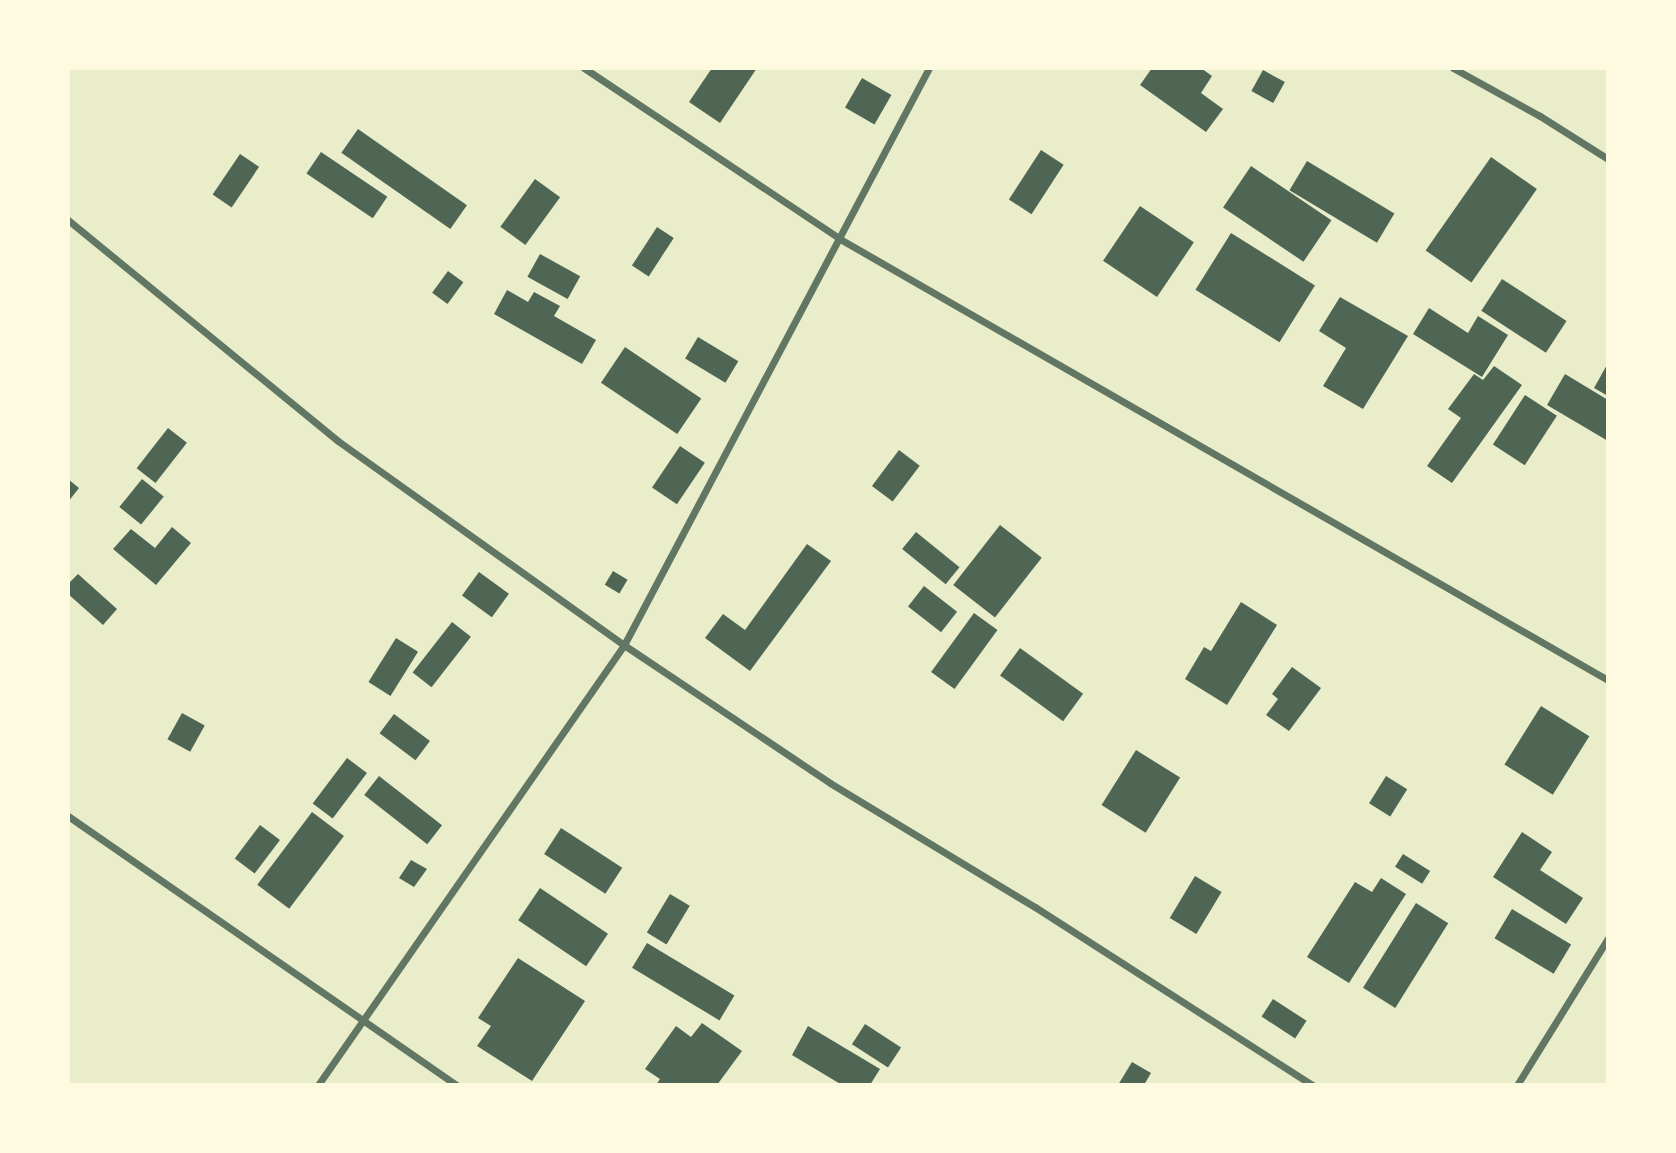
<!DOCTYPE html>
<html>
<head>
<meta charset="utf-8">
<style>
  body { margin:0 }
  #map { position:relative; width:1676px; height:1153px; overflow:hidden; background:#e9edc9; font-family:"Archivo Narrow",sans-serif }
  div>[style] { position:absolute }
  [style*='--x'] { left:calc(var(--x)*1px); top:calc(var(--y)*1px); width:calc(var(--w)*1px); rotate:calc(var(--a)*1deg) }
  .building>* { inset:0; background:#4f6655; transform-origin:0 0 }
  .minor>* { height:7px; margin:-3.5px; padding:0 3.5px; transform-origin:3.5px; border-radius:3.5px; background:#617663 }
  span { translate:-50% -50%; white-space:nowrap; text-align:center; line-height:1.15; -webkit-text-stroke:6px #fefae0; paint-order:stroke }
  .frame { position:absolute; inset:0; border:70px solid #fefae0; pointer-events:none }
</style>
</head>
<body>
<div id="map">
  <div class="building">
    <i style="clip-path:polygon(712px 68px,757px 68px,720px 123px,689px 102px)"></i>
    <i style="clip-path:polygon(1152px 68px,1201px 68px,1212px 76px,1201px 93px,1223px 109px,1206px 132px,1140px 85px)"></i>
    <i style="left:1263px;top:70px;width:25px;height:24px;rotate:29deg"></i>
    <i style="left:862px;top:78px;width:34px;height:34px;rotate:30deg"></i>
    <i style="left:358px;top:129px;width:133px;height:29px;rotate:35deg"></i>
    <i style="left:1041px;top:150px;width:27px;height:59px;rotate:33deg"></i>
    <i style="left:321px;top:152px;width:80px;height:26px;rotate:34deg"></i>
    <i style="left:240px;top:154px;width:23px;height:49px;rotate:34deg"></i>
    <i style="left:1491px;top:157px;width:56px;height:114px;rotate:35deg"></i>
    <i style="left:1307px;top:161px;width:102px;height:34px;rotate:31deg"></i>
    <i style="left:1251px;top:166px;width:97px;height:50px;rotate:34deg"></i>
    <i style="left:535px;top:179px;width:31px;height:59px;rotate:36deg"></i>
    <i style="left:1140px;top:206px;width:65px;height:66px;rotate:34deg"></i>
    <i style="left:657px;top:227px;width:20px;height:46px;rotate:33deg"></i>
    <i style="left:1231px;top:233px;width:99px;height:67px;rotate:32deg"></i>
    <i style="left:540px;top:254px;width:46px;height:26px;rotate:29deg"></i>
    <i style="left:448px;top:271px;width:19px;height:27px;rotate:36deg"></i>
    <i style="left:1502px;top:279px;width:77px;height:38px;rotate:33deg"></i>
    <i style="clip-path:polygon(507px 290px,528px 302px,534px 292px,560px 306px,554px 316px,596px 340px,582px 364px,494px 314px)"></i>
    <i style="clip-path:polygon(1340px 297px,1408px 336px,1363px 409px,1323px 386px,1346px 348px,1319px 331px)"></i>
    <i style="clip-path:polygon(1429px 308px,1468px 333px,1478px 316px,1508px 335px,1482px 377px,1413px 334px)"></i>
    <i style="left:698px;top:337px;width:47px;height:25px;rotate:31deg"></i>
    <i style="left:625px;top:347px;width:92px;height:43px;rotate:34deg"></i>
    <i style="clip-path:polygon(1608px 363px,1608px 396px,1594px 388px)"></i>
    <i style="clip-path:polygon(1494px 366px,1522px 385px,1452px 483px,1427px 466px,1461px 418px,1448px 409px,1474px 374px,1483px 380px)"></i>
    <i style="clip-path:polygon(1565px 374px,1608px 400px,1608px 441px,1547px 405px)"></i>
    <i style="left:1525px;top:395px;width:38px;height:59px;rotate:33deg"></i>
    <i style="left:168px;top:428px;width:24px;height:51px;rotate:38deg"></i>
    <i style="left:680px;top:446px;width:30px;height:50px;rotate:34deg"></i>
    <i style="left:899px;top:450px;width:26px;height:45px;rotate:37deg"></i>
    <i style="clip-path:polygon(68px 479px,79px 488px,68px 502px)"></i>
    <i style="left:142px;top:479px;width:28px;height:36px;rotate:39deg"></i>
    <i style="left:1000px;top:525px;width:53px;height:76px;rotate:38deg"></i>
    <i style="clip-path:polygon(172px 527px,191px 543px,156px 585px,113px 549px,131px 529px,155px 548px)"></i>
    <i style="left:916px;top:532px;width:56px;height:22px;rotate:39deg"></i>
    <i style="clip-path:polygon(807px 544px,831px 561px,750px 671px,705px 638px,723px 614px,745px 630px)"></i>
    <i style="left:613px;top:571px;width:17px;height:16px;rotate:31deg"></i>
    <i style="left:479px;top:572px;width:37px;height:29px;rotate:36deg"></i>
    <i style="clip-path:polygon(78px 574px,117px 609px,103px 625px,68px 594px,68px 584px)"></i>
    <i style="left:924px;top:586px;width:42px;height:26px;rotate:38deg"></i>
    <i style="clip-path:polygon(1241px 602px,1277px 625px,1227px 705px,1185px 679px,1204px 647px,1211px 651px)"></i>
    <i style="left:974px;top:613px;width:29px;height:73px;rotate:36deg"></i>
    <i style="left:452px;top:622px;width:24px;height:64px;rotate:38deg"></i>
    <i style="left:396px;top:638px;width:26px;height:52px;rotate:32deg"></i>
    <i style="left:1020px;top:648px;width:78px;height:34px;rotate:36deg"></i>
    <i style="clip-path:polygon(1292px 667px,1321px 688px,1289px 731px,1266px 715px,1278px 699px,1272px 694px)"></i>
    <i style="left:1541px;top:706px;width:57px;height:69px;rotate:32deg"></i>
    <i style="left:182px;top:713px;width:26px;height:30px;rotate:29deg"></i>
    <i style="left:394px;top:714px;width:45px;height:24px;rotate:37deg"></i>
    <i style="left:1136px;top:750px;width:52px;height:65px;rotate:32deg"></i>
    <i style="left:347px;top:758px;width:25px;height:57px;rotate:37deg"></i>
    <i style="left:379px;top:776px;width:80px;height:24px;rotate:38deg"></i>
    <i style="left:1386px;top:776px;width:25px;height:32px;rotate:32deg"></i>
    <i style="left:312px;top:812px;width:40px;height:91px;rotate:37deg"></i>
    <i style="left:260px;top:825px;width:25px;height:42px;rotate:37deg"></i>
    <i style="left:561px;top:828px;width:73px;height:31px;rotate:33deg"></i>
    <i style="clip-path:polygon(1522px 832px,1552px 852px,1540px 870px,1583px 898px,1566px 924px,1493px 877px)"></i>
    <i style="left:1403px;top:854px;width:32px;height:15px;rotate:32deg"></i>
    <i style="clip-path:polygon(411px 860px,427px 869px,414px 887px,399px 878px)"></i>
    <i style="left:1195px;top:876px;width:31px;height:49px;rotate:31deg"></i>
    <i style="clip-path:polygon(1381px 878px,1406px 894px,1349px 983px,1307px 957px,1355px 882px,1372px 892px)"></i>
    <i style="left:540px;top:888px;width:82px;height:39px;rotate:34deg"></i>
    <i style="left:670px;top:894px;width:23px;height:45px;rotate:31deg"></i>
    <i style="left:1416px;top:903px;width:38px;height:100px;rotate:32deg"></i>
    <i style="left:1512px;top:909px;width:69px;height:34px;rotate:31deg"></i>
    <i style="left:647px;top:943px;width:102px;height:29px;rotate:31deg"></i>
    <i style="clip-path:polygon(518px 958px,585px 1001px,532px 1081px,477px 1046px,491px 1026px,478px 1018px)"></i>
    <i style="left:1273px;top:999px;width:40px;height:21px;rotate:33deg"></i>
    <i style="clip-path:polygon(702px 1023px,742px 1051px,717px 1085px,656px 1085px,660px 1079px,645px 1069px,676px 1026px,691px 1037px)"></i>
    <i style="left:865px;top:1024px;width:43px;height:24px;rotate:33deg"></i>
    <i style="clip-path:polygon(808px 1026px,880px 1069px,870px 1085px,842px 1085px,792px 1055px)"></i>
    <i style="clip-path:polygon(1132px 1062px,1151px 1073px,1144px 1085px,1118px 1085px)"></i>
  </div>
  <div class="minor">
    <i style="--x:584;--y:68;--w:308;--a:33.7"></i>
    <i style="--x:840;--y:239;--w:886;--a:29.87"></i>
    <i style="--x:1453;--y:68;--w:99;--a:28.9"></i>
    <i style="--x:1540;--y:116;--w:80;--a:32.3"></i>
    <i style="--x:68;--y:220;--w:349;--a:39.3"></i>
    <i style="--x:338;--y:441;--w:351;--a:35.5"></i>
    <i style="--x:624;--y:645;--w:248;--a:33.8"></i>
    <i style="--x:830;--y:783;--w:240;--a:31.2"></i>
    <i style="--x:1035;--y:907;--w:329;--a:32.7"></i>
    <i style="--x:68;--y:816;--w:473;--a:34.7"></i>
    <i style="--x:318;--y:1085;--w:536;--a:-55.18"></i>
    <i style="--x:624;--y:645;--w:653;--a:-62.14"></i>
    <i style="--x:1517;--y:1085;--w:173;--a:-58.2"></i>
  </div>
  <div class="frame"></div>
</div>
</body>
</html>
